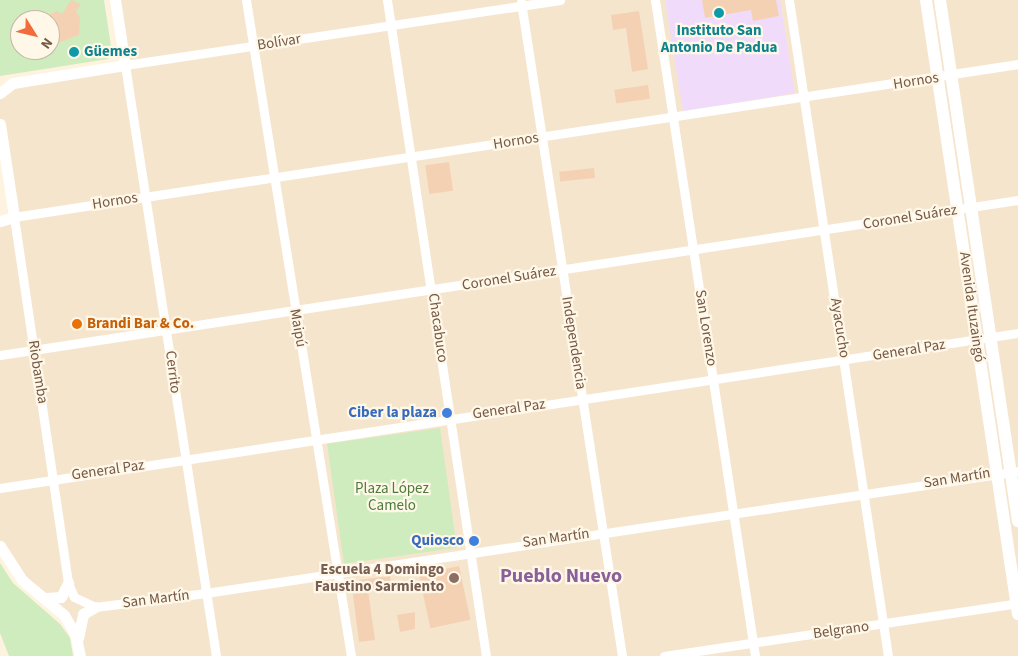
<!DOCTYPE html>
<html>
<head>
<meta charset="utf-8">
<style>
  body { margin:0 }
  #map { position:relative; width:1018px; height:656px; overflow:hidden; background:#fef3df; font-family:"Source Sans 3",sans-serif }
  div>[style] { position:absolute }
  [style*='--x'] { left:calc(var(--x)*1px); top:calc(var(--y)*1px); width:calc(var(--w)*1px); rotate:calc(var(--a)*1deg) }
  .residential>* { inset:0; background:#f6e5cd }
  .education>* { inset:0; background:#f0dcfa }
  .green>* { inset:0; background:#ceecbd; transform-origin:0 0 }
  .building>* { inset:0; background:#f5d1b4; transform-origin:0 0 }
  .minor>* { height:9px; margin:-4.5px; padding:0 4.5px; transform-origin:4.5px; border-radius:4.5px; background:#fff }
  .tertiary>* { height:11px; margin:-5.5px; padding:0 5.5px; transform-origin:5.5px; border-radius:5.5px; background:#fff }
  .secondary>* { height:12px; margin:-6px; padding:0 6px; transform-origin:6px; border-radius:6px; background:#fff }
  .dots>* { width:14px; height:14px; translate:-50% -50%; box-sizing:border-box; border:2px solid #fff7e7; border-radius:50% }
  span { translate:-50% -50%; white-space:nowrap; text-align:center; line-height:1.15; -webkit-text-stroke:4.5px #fff7e7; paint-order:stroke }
  .culture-label { font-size:15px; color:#0d838f; font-weight:700 }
  .left { translate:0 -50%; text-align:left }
  .street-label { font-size:15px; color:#755945 }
  .food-label { font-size:15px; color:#c56008; font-weight:700 }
  .shop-label { font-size:15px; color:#366cbe; font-weight:700 }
  .right { translate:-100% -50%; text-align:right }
  .park-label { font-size:15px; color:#4c7c3c }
  .education-label { font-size:15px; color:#785e54; font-weight:700 }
  .district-label { font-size:20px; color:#89609a; font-weight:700 }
  .north { position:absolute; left:10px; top:10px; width:50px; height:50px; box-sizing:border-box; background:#fff7e7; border:1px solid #c8b8a6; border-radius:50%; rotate:126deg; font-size:14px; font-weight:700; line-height:20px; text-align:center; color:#755945 }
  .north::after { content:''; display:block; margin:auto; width:18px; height:22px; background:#f16c3a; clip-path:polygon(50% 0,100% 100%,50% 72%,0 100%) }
</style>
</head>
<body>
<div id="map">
  <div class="residential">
    <i style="clip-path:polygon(115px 0,1018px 0,1018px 656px,80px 656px,75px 633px,35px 591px,0 546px,0 221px,13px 217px,0 124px,0 93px,4px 88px,125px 65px)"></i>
  </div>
  <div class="education">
    <i style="clip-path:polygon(665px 0,780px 0,795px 93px,683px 112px)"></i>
  </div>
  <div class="green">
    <i style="clip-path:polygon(evenodd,0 0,104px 0,112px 53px,108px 59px,0 76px,0 0,20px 20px,50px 20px,50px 50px,20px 50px,20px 20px)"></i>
    <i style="left:440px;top:428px;width:121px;height:114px;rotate:82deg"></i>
    <i style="clip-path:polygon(0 563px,13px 583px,60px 624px,70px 638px,73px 656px,9px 656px,0 633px)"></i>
  </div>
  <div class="building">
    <i style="clip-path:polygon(71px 0,81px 4px,76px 11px,80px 18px,79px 35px,61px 42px,50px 39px,50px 29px,57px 20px,48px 20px,50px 14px,57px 11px,62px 14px)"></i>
    <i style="clip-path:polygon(702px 0,776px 0,779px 16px,753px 21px,751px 10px,705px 18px)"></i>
    <i style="clip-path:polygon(639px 11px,648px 69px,632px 72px,626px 28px,613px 30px,611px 15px)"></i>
    <i style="left:648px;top:85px;width:14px;height:34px;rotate:82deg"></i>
    <i style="left:449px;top:162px;width:29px;height:24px;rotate:82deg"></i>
    <i style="left:594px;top:168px;width:10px;height:35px;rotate:84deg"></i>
    <i style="left:459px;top:566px;width:55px;height:41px;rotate:78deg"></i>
    <i style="clip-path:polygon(390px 576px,392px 586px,368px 590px,375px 640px,359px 642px,352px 587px,360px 586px,359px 580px)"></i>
    <i style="clip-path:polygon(415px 612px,415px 629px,400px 632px,397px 615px)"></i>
  </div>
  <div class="minor">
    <i style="--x:246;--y:0;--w:664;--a:80.91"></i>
    <i style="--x:387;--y:0;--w:663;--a:81.42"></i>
    <i style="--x:655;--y:0;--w:664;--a:81.33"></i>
    <i style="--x:789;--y:0;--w:663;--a:81.42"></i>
    <i style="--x:521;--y:2;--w:662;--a:81.22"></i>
    <i style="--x:1018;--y:64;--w:1016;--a:171.34"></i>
    <i style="--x:14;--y:217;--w:370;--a:81.6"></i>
    <i style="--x:68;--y:583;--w:15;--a:67"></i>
    <i style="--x:74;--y:597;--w:23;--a:25"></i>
    <i style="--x:95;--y:607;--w:112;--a:-7.2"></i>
    <i style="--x:206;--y:593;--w:821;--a:-8.54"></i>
    <i style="--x:0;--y:355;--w:1030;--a:-8.66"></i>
    <i style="--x:0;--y:488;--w:1030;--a:-8.66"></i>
    <i style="--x:216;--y:656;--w:598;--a:-98.75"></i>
    <i style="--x:125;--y:65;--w:440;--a:-8.5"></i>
    <i style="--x:664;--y:656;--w:358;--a:-8.5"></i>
  </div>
  <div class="tertiary">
    <i style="--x:0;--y:93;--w:16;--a:-38"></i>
    <i style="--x:13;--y:83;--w:113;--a:-9.1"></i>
    <i style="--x:125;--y:65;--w:66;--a:-98.7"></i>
    <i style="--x:0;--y:124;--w:94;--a:81.4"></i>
    <i style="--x:14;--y:217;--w:15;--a:164"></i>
    <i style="--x:0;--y:546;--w:40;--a:57.1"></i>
    <i style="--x:22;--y:580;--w:55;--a:39.8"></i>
    <i style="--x:64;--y:615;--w:21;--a:59"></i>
    <i style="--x:75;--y:633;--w:24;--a:78"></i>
    <i style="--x:46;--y:598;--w:15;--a:-4"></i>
    <i style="--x:61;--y:597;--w:16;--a:-63"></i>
    <i style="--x:78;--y:638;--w:25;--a:-78"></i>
    <i style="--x:83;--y:614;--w:14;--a:-30"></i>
  </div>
  <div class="secondary">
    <i style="--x:926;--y:0;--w:621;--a:81.48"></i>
    <i style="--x:940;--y:0;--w:527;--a:81.49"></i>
  </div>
  <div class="dots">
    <i style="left:719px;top:13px;background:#0f9aa8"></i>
    <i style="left:74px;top:52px;background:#0f9aa8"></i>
    <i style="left:77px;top:324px;background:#e8710a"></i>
    <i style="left:447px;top:413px;background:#3f7fe0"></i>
    <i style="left:474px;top:541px;background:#3f7fe0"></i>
    <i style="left:454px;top:578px;background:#8d6e63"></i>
  </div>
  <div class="culture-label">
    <span style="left:719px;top:39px">Instituto San<br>Antonio De Padua</span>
    <span class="left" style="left:84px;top:52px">Güemes</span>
  </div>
  <div class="street-label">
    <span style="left:279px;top:42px;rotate:-9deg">Bolívar</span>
    <span style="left:916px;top:81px;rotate:-9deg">Hornos</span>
    <span style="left:516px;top:141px;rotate:-9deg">Hornos</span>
    <span style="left:115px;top:201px;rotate:-9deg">Hornos</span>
    <span style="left:910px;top:217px;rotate:-9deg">Coronel Suárez</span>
    <span style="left:509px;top:278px;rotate:-9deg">Coronel Suárez</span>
    <span style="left:972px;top:307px;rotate:82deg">Avenida Ituzaingó</span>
    <span style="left:298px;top:328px;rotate:80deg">Maipú</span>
    <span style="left:438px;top:328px;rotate:82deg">Chacabuco</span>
    <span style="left:706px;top:328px;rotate:81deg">San Lorenzo</span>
    <span style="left:840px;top:328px;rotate:81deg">Ayacucho</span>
    <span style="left:574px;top:343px;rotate:81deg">Independencia</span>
    <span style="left:909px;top:350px;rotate:-9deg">General Paz</span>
    <span style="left:38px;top:372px;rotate:81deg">Riobamba</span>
    <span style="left:173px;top:372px;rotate:83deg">Cerrito</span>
    <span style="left:509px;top:409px;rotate:-8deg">General Paz</span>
    <span style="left:108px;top:470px;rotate:-8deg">General Paz</span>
    <span style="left:957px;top:478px;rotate:-9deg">San Martín</span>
    <span style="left:556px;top:538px;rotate:-8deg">San Martín</span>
    <span style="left:156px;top:599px;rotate:-7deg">San Martín</span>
    <span style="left:841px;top:630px;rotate:-8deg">Belgrano</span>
  </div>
  <div class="food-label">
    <span class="left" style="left:87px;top:324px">Brandi Bar &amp; Co.</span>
  </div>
  <div class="shop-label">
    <span class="right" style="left:437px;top:413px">Ciber la plaza</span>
    <span class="right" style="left:464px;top:541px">Quiosco</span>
  </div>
  <div class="park-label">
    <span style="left:392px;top:497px">Plaza López<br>Camelo</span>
  </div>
  <div class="education-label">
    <span class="right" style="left:444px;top:578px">Escuela 4 Domingo<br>Faustino Sarmiento</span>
  </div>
  <div class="district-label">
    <span style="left:561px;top:576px">Pueblo Nuevo</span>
  </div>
  <div class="north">N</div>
</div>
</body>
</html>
